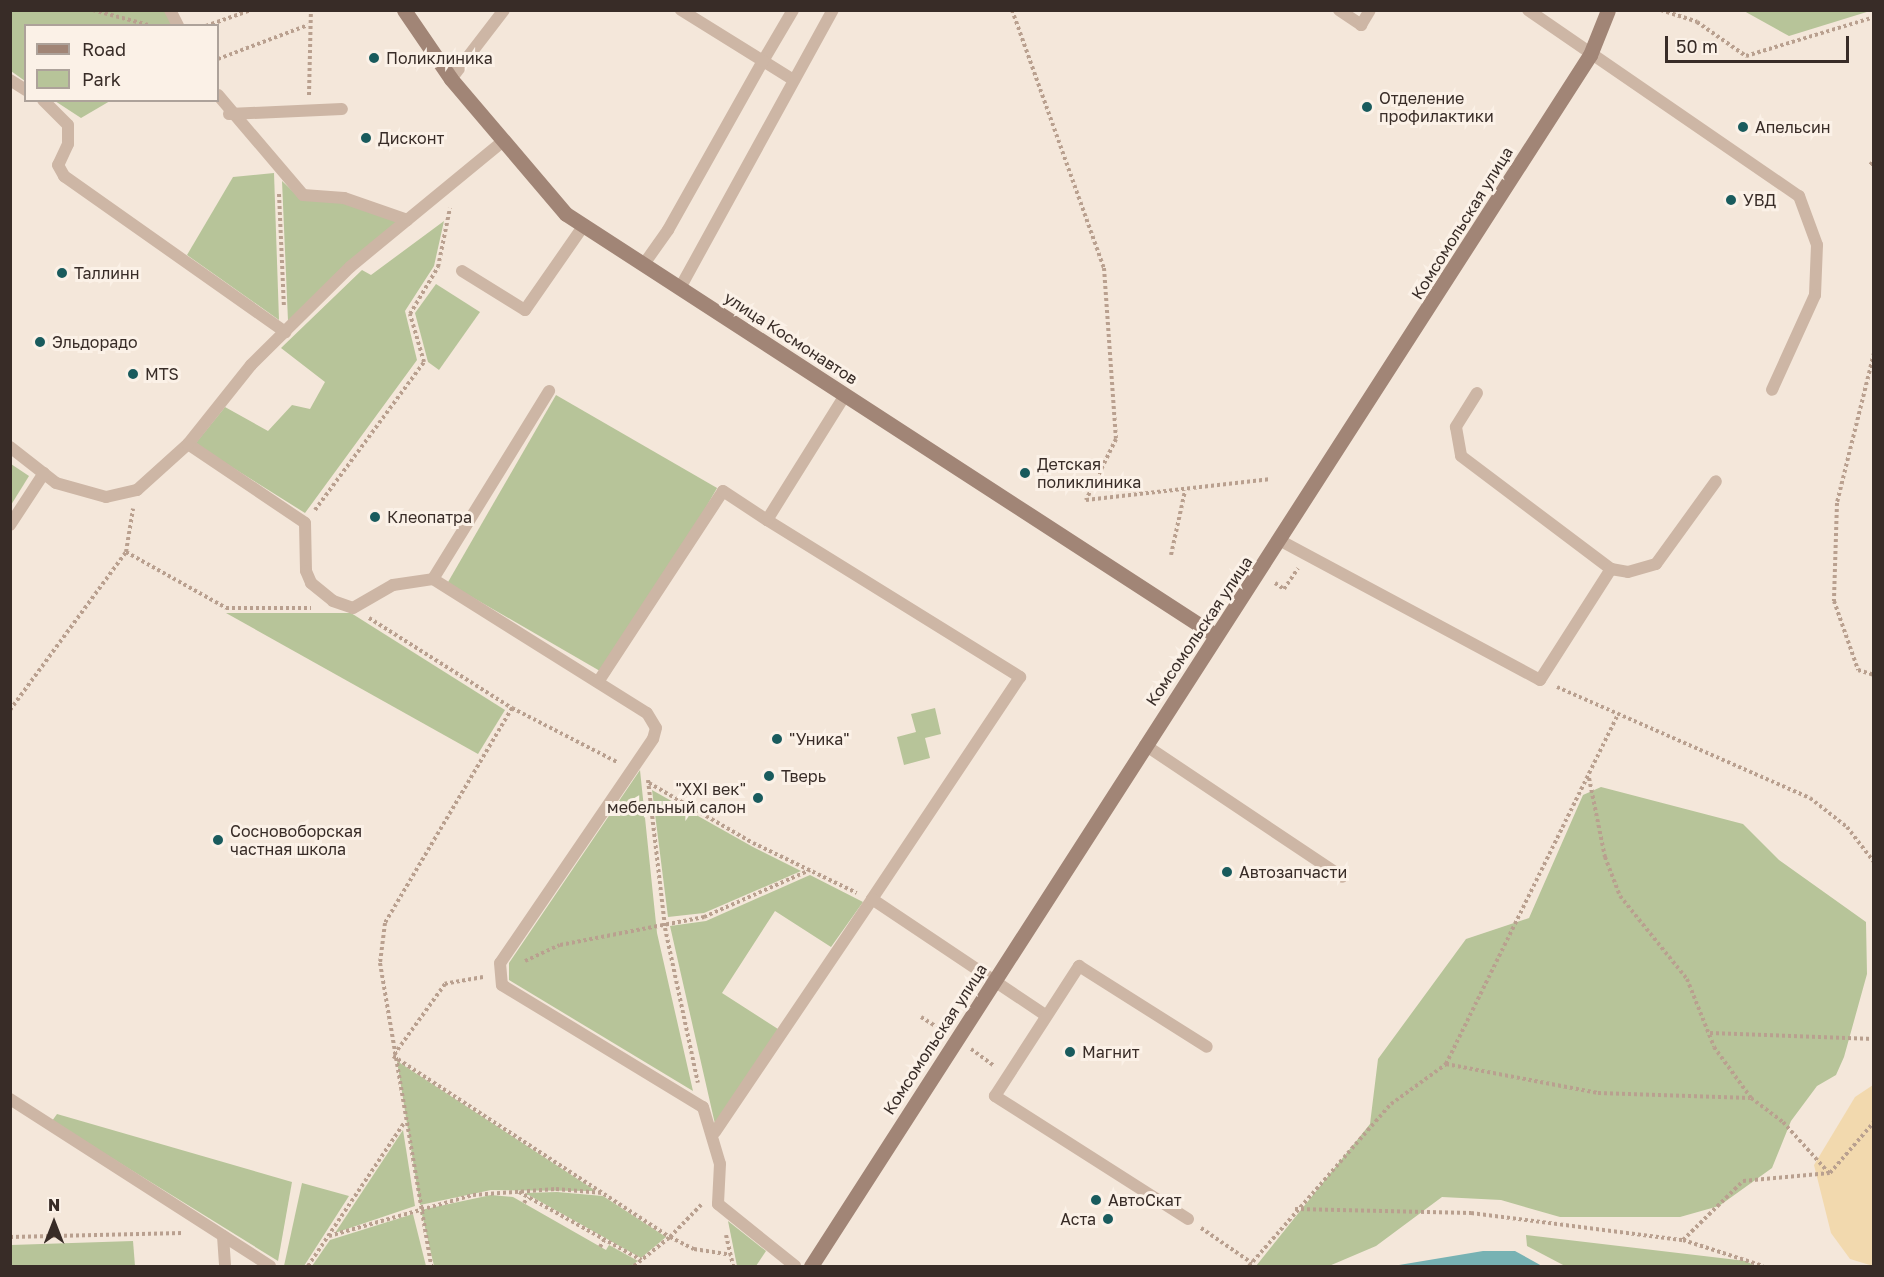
<!DOCTYPE html>
<html>
<head>
<meta charset="utf-8">
<style>
  body { margin:0 }
  #map { position:relative; width:1884px; height:1277px; overflow:hidden; background:#f4e7da; font-family:"Golos Text",sans-serif }
  div>[style] { position:absolute }
  [style*='--x'] { left:calc(var(--x)*1px); top:calc(var(--y)*1px); width:calc(var(--w)*1px); rotate:calc(var(--a)*1deg) }
  .green>* { inset:0; background:#b7c499; transform-origin:0 0 }
  .sand>* { inset:0; background:#f2d9ae }
  .water>* { inset:0; background:#77b2b3 }
  .path>* { height:4px; margin-top:-2px; transform-origin:0; background:repeating-linear-gradient(90deg,#b9a08f 0 3px,transparent 0 6px) }
  .lane>* { height:12px; margin:-6px; padding:0 6px; transform-origin:6px; border-radius:6px; background:#cdb6a5 }
  .secondary>* { height:15px; margin:-7.5px; padding:0 7.5px; transform-origin:7.5px; border-radius:7.5px; background:#a18576 }
  .dots>* { width:16px; height:16px; translate:-50% -50%; box-sizing:border-box; border:3px solid #fbf1e7; border-radius:50% }
  span { translate:-50% -50%; white-space:nowrap; text-align:center; line-height:1.15; -webkit-text-stroke:6px #fbf1e7; paint-order:stroke }
  .poi-label { font-size:16px; color:#382c27 }
  .left { translate:0 -50%; text-align:left }
  .right { translate:-100% -50%; text-align:right }
  .street-label { font-size:16px; color:#382c27 }
  .frame { position:absolute; inset:0; border:12px solid #382c27; pointer-events:none }
  .legend { position:absolute; left:24px; top:24px; width:195px; height:78px; box-sizing:border-box; background:#fbf1e7; border:2px solid #ada29a; margin:0; padding:8px 10px; list-style:none; font-size:18px; color:#382c27 }
  .legend li { display:flex; align-items:center; gap:12px; height:30px }
  .legend b { width:30px; border:2px solid #ada29a }
  .north { position:absolute; left:24px; top:1193px; width:60px; height:60px; -webkit-text-stroke:4px #fbf1e7; paint-order:stroke; rotate:0deg; font-size:16px; font-weight:700; line-height:24px; text-align:center; color:#382c27 }
  .north::after { content:''; display:block; margin:auto; width:21px; height:27px; background:#382c27; clip-path:polygon(50% 0,100% 100%,50% 72%,0 100%) }
  .scale { position:absolute; left:1665px; top:36px; width:184px; height:27px; box-sizing:border-box; border:3px solid #382c27; border-top:0; padding-left:8px; font-size:18px; line-height:21px; white-space:nowrap; color:#382c27; -webkit-text-stroke:4px #fbf1e7; paint-order:stroke }
</style>
</head>
<body>
<div id="map">
  <div class="green">
    <i style="clip-path:polygon(10px 11px,165px 11px,173px 25px,26px 26px,25px 81px,11px 71px)"></i>
    <i style="clip-path:polygon(1744px 11px,1870px 11px,1789px 36px)"></i>
    <i style="clip-path:polygon(55px 101px,110px 101px,81px 118px)"></i>
    <i style="clip-path:polygon(274px 173px,279px 320px,187px 255px,233px 177px)"></i>
    <i style="clip-path:polygon(282px 181px,302px 200px,343px 202px,399px 222px,288px 321px)"></i>
    <i style="clip-path:polygon(444px 221px,434px 266px,405px 311px,417px 360px,305px 513px,195px 444px,225px 407px,268px 431px,292px 405px,310px 409px,325px 382px,281px 348px,362px 270px,371px 275px)"></i>
    <i style="clip-path:polygon(436px 284px,480px 312px,439px 370px,428px 362px,415px 313px)"></i>
    <i style="left:556px;top:395px;width:186px;height:217px;rotate:30deg"></i>
    <i style="clip-path:polygon(11px 464px,29px 476px,11px 505px)"></i>
    <i style="clip-path:polygon(226px 613px,351px 613px,505px 710px,478px 754px)"></i>
    <i style="clip-path:polygon(935px 708px,941px 734px,925px 738px,930px 758px,904px 765px,897px 737px,916px 732px,911px 714px)"></i>
    <i style="clip-path:polygon(640px 770px,657px 933px,693px 1091px,509px 980px,509px 963px)"></i>
    <i style="clip-path:polygon(1601px 787px,1743px 824px,1779px 860px,1866px 922px,1867px 974px,1844px 1057px,1836px 1075px,1817px 1086px,1791px 1121px,1772px 1168px,1719px 1206px,1680px 1217px,1560px 1217px,1501px 1200px,1442px 1197px,1376px 1246px,1329px 1266px,1256px 1266px,1370px 1124px,1378px 1059px,1466px 939px,1529px 918px,1583px 795px)"></i>
    <i style="clip-path:polygon(652px 790px,753px 847px,801px 871px,704px 913px,668px 917px)"></i>
    <i style="clip-path:polygon(810px 875px,863px 902px,831px 947px,775px 911px,722px 993px,778px 1029px,715px 1124px,670px 926px,706px 921px)"></i>
    <i style="clip-path:polygon(397px 1061px,596px 1191px,491px 1190px,420px 1205px)"></i>
    <i style="clip-path:polygon(57px 1114px,292px 1182px,278px 1261px,52px 1121px)"></i>
    <i style="clip-path:polygon(403px 1130px,415px 1206px,335px 1233px)"></i>
    <i style="clip-path:polygon(302px 1183px,349px 1196px,304px 1266px,284px 1266px)"></i>
    <i style="clip-path:polygon(557px 1192px,603px 1196px,666px 1237px,641px 1258px,525px 1193px)"></i>
    <i style="clip-path:polygon(491px 1195px,513px 1197px,606px 1250px,609px 1245px,638px 1261px,631px 1266px,434px 1266px,421px 1210px)"></i>
    <i style="clip-path:polygon(413px 1214px,426px 1266px,312px 1266px,330px 1240px)"></i>
    <i style="clip-path:polygon(728px 1221px,766px 1251px,756px 1266px,737px 1266px)"></i>
    <i style="clip-path:polygon(1526px 1235px,1746px 1261px,1755px 1266px,1565px 1266px,1527px 1246px)"></i>
    <i style="clip-path:polygon(133px 1241px,135px 1266px,11px 1266px,11px 1245px)"></i>
  </div>
  <div class="sand">
    <i style="clip-path:polygon(1873px 1085px,1873px 1266px,1850px 1259px,1831px 1233px,1814px 1165px,1855px 1097px)"></i>
  </div>
  <div class="water">
    <i style="clip-path:polygon(1483px 1251px,1515px 1251px,1542px 1266px,1393px 1266px)"></i>
  </div>
  <div class="path">
    <i style="--x:93;--y:10;--w:61;--a:15.2"></i>
    <i style="--x:1012;--y:10;--w:274;--a:70.4"></i>
    <i style="--x:1104;--y:268;--w:171;--a:86"></i>
    <i style="--x:1116;--y:439;--w:68;--a:116.2"></i>
    <i style="--x:1661;--y:10;--w:38;--a:18"></i>
    <i style="--x:1697;--y:22;--w:60;--a:34.8"></i>
    <i style="--x:1746;--y:56;--w:134;--a:-16.9"></i>
    <i style="--x:206;--y:26;--w:48;--a:-19.6"></i>
    <i style="--x:218;--y:59;--w:96;--a:-20.7"></i>
    <i style="--x:309;--y:95;--w:85;--a:-88.7"></i>
    <i style="--x:1870;--y:165;--w:6;--a:-45"></i>
    <i style="--x:279;--y:194;--w:113;--a:87.5"></i>
    <i style="--x:1874;--y:353;--w:154;--a:103.9"></i>
    <i style="--x:1837;--y:503;--w:98;--a:91.8"></i>
    <i style="--x:1834;--y:601;--w:73;--a:70.8"></i>
    <i style="--x:1858;--y:670;--w:17;--a:17"></i>
    <i style="--x:1086;--y:500;--w:184;--a:-6.5"></i>
    <i style="--x:315;--y:510;--w:184;--a:-53.6"></i>
    <i style="--x:424;--y:362;--w:50;--a:-106.3"></i>
    <i style="--x:410;--y:314;--w:55;--a:-59.2"></i>
    <i style="--x:438;--y:267;--w:60;--a:-78.5"></i>
    <i style="--x:126;--y:552;--w:115;--a:29.2"></i>
    <i style="--x:226;--y:608;--w:85;--a:0"></i>
    <i style="--x:1171;--y:555;--w:66;--a:-77.7"></i>
    <i style="--x:1275;--y:583;--w:11;--a:34"></i>
    <i style="--x:1284;--y:589;--w:25;--a:-56"></i>
    <i style="--x:369;--y:618;--w:169;--a:32.2"></i>
    <i style="--x:512;--y:708;--w:250;--a:120.6"></i>
    <i style="--x:385;--y:923;--w:40;--a:97.1"></i>
    <i style="--x:380;--y:963;--w:307;--a:80.4"></i>
    <i style="--x:1557;--y:687;--w:276;--a:23.7"></i>
    <i style="--x:1810;--y:798;--w:47;--a:38.1"></i>
    <i style="--x:1847;--y:827;--w:44;--a:52.4"></i>
    <i style="--x:512;--y:708;--w:118;--a:27.2"></i>
    <i style="--x:10;--y:710;--w:196;--a:-53.7"></i>
    <i style="--x:126;--y:552;--w:44;--a:-80.8"></i>
    <i style="--x:1589;--y:778;--w:81;--a:78.6"></i>
    <i style="--x:1605;--y:857;--w:42;--a:69"></i>
    <i style="--x:1620;--y:896;--w:107;--a:51.1"></i>
    <i style="--x:1687;--y:979;--w:73;--a:68.3"></i>
    <i style="--x:1714;--y:1047;--w:63;--a:54"></i>
    <i style="--x:1751;--y:1098;--w:40;--a:37"></i>
    <i style="--x:1783;--y:1122;--w:69;--a:48"></i>
    <i style="--x:648;--y:780;--w:149;--a:83.4"></i>
    <i style="--x:665;--y:928;--w:158;--a:78"></i>
    <i style="--x:649;--y:783;--w:120;--a:30"></i>
    <i style="--x:753;--y:843;--w:115;--a:25.7"></i>
    <i style="--x:525;--y:961;--w:38;--a:-25"></i>
    <i style="--x:560;--y:945;--w:147;--a:-11"></i>
    <i style="--x:704;--y:917;--w:116;--a:-23.9"></i>
    <i style="--x:483;--y:977;--w:39;--a:170"></i>
    <i style="--x:445;--y:984;--w:89;--a:125.8"></i>
    <i style="--x:393;--y:1056;--w:331;--a:33.2"></i>
    <i style="--x:670;--y:1237;--w:45;--a:-45.9"></i>
    <i style="--x:921;--y:1017;--w:25;--a:32"></i>
    <i style="--x:1710;--y:1033;--w:164;--a:2.1"></i>
    <i style="--x:971;--y:1049;--w:29;--a:36"></i>
    <i style="--x:1446;--y:1064;--w:155;--a:10.8"></i>
    <i style="--x:1598;--y:1093;--w:152;--a:1.9"></i>
    <i style="--x:519;--y:1192;--w:140;--a:29.1"></i>
    <i style="--x:524;--y:1203;--w:7;--a:-56"></i>
    <i style="--x:1295;--y:1209;--w:176;--a:1.3"></i>
    <i style="--x:1471;--y:1213;--w:214;--a:7.3"></i>
    <i style="--x:1683;--y:1240;--w:84;--a:-44.5"></i>
    <i style="--x:1743;--y:1181;--w:87;--a:-5.3"></i>
    <i style="--x:1830;--y:1173;--w:67;--a:-49.2"></i>
    <i style="--x:1201;--y:1228;--w:62;--a:34.5"></i>
    <i style="--x:726;--y:1235;--w:32;--a:77"></i>
    <i style="--x:329;--y:1236;--w:150;--a:-15.9"></i>
    <i style="--x:473;--y:1195;--w:83;--a:-4.1"></i>
    <i style="--x:556;--y:1189;--w:47;--a:4.9"></i>
    <i style="--x:10;--y:1237;--w:173;--a:-1.3"></i>
    <i style="--x:1683;--y:1240;--w:84;--a:18"></i>
    <i style="--x:600;--y:1247;--w:8;--a:-60"></i>
    <i style="--x:308;--y:1266;--w:172;--a:-56.1"></i>
    <i style="--x:634;--y:1266;--w:46;--a:-38.9"></i>
    <i style="--x:670;--y:1237;--w:27;--a:27"></i>
    <i style="--x:694;--y:1249;--w:37;--a:9"></i>
    <i style="--x:1249;--y:1266;--w:215;--a:-48.8"></i>
    <i style="--x:1391;--y:1104;--w:68;--a:-36"></i>
    <i style="--x:1446;--y:1064;--w:389;--a:-63.8"></i>
  </div>
  <div class="lane">
    <i style="--x:170;--y:10;--w:18;--a:63"></i>
    <i style="--x:1339;--y:10;--w:27;--a:34"></i>
    <i style="--x:1361;--y:25;--w:17;--a:-59"></i>
    <i style="--x:1528;--y:10;--w:329;--a:34.5"></i>
    <i style="--x:1799;--y:196;--w:52;--a:69.8"></i>
    <i style="--x:1817;--y:245;--w:50;--a:92.3"></i>
    <i style="--x:1815;--y:295;--w:104;--a:114.4"></i>
    <i style="--x:451;--y:79;--w:87;--a:-52.5"></i>
    <i style="--x:792;--y:79;--w:34;--a:-148"></i>
    <i style="--x:763;--y:61;--w:59;--a:-59.5"></i>
    <i style="--x:10;--y:80;--w:19;--a:32"></i>
    <i style="--x:218;--y:95;--w:131;--a:49.6"></i>
    <i style="--x:303;--y:195;--w:41;--a:4.2"></i>
    <i style="--x:344;--y:198;--w:67;--a:19.2"></i>
    <i style="--x:43;--y:100;--w:35;--a:45"></i>
    <i style="--x:68;--y:125;--w:19;--a:90"></i>
    <i style="--x:68;--y:144;--w:23;--a:115"></i>
    <i style="--x:58;--y:165;--w:13;--a:61"></i>
    <i style="--x:64;--y:176;--w:271;--a:35.2"></i>
    <i style="--x:229;--y:114;--w:113;--a:-2.5"></i>
    <i style="--x:644;--y:264;--w:42;--a:-54.8"></i>
    <i style="--x:668;--y:230;--w:194;--a:-60.7"></i>
    <i style="--x:763;--y:61;--w:97;--a:-148.1"></i>
    <i style="--x:462;--y:271;--w:74;--a:31.8"></i>
    <i style="--x:525;--y:310;--w:103;--a:-55.2"></i>
    <i style="--x:680;--y:288;--w:317;--a:-61.2"></i>
    <i style="--x:1477;--y:393;--w:40;--a:122"></i>
    <i style="--x:1456;--y:427;--w:29;--a:80"></i>
    <i style="--x:1461;--y:456;--w:188;--a:37"></i>
    <i style="--x:1611;--y:569;--w:17;--a:10"></i>
    <i style="--x:1628;--y:572;--w:29;--a:-16"></i>
    <i style="--x:1656;--y:564;--w:102;--a:-54.1"></i>
    <i style="--x:188;--y:444;--w:141;--a:34"></i>
    <i style="--x:305;--y:523;--w:48;--a:88.8"></i>
    <i style="--x:306;--y:571;--w:13;--a:67"></i>
    <i style="--x:311;--y:583;--w:28;--a:39"></i>
    <i style="--x:333;--y:601;--w:21;--a:19"></i>
    <i style="--x:353;--y:608;--w:46;--a:-29.9"></i>
    <i style="--x:393;--y:585;--w:40;--a:-8.5"></i>
    <i style="--x:433;--y:579;--w:252;--a:32.1"></i>
    <i style="--x:647;--y:713;--w:17;--a:59"></i>
    <i style="--x:656;--y:728;--w:11;--a:105"></i>
    <i style="--x:653;--y:739;--w:271;--a:124.3"></i>
    <i style="--x:500;--y:963;--w:22;--a:85"></i>
    <i style="--x:502;--y:985;--w:235;--a:31.3"></i>
    <i style="--x:703;--y:1107;--w:59;--a:73.4"></i>
    <i style="--x:720;--y:1164;--w:40;--a:92.9"></i>
    <i style="--x:718;--y:1204;--w:99;--a:38.8"></i>
    <i style="--x:10;--y:447;--w:58;--a:38"></i>
    <i style="--x:56;--y:483;--w:52;--a:15.6"></i>
    <i style="--x:106;--y:497;--w:32;--a:-13"></i>
    <i style="--x:137;--y:490;--w:69;--a:-42"></i>
    <i style="--x:188;--y:444;--w:101;--a:-51.4"></i>
    <i style="--x:251;--y:365;--w:139;--a:-44.7"></i>
    <i style="--x:350;--y:267;--w:197;--a:-39.4"></i>
    <i style="--x:767;--y:520;--w:298;--a:31.8"></i>
    <i style="--x:1020;--y:677;--w:267;--a:123.7"></i>
    <i style="--x:10;--y:525;--w:62;--a:-56.8"></i>
    <i style="--x:1281;--y:541;--w:294;--a:28.2"></i>
    <i style="--x:1540;--y:680;--w:132;--a:-57.4"></i>
    <i style="--x:433;--y:579;--w:221;--a:-58.3"></i>
    <i style="--x:598;--y:682;--w:228;--a:-56.8"></i>
    <i style="--x:723;--y:491;--w:53;--a:33.4"></i>
    <i style="--x:767;--y:520;--w:147;--a:-58"></i>
    <i style="--x:1145;--y:745;--w:237;--a:33.8"></i>
    <i style="--x:10;--y:1099;--w:309;--a:32.7"></i>
    <i style="--x:715;--y:1132;--w:281;--a:-56"></i>
    <i style="--x:872;--y:899;--w:208;--a:33.8"></i>
    <i style="--x:1188;--y:1219;--w:229;--a:-147.5"></i>
    <i style="--x:995;--y:1096;--w:155;--a:-57.1"></i>
    <i style="--x:1079;--y:966;--w:151;--a:32.3"></i>
    <i style="--x:223;--y:1236;--w:30;--a:86"></i>
  </div>
  <div class="secondary">
    <i style="--x:404;--y:10;--w:83;--a:55.7"></i>
    <i style="--x:451;--y:79;--w:177;--a:49.6"></i>
    <i style="--x:566;--y:214;--w:774;--a:32.97"></i>
    <i style="--x:811;--y:1266;--w:1440;--a:-57.25"></i>
    <i style="--x:1590;--y:55;--w:48;--a:-68.2"></i>
  </div>
  <div class="dots">
    <i style="left:374px;top:58px;background:#195b5d"></i>
    <i style="left:1367px;top:107px;background:#195b5d"></i>
    <i style="left:1743px;top:127px;background:#195b5d"></i>
    <i style="left:366px;top:138px;background:#195b5d"></i>
    <i style="left:1731px;top:200px;background:#195b5d"></i>
    <i style="left:62px;top:273px;background:#195b5d"></i>
    <i style="left:40px;top:342px;background:#195b5d"></i>
    <i style="left:133px;top:374px;background:#195b5d"></i>
    <i style="left:1025px;top:473px;background:#195b5d"></i>
    <i style="left:375px;top:517px;background:#195b5d"></i>
    <i style="left:777px;top:739px;background:#195b5d"></i>
    <i style="left:769px;top:776px;background:#195b5d"></i>
    <i style="left:758px;top:798px;background:#195b5d"></i>
    <i style="left:218px;top:840px;background:#195b5d"></i>
    <i style="left:1227px;top:872px;background:#195b5d"></i>
    <i style="left:1070px;top:1052px;background:#195b5d"></i>
    <i style="left:1096px;top:1200px;background:#195b5d"></i>
    <i style="left:1108px;top:1219px;background:#195b5d"></i>
  </div>
  <div class="poi-label">
    <span class="left" style="left:386px;top:58px">Поликлиника</span>
    <span class="left" style="left:1379px;top:107px">Отделение<br>профилактики</span>
    <span class="left" style="left:1755px;top:127px">Апельсин</span>
    <span class="left" style="left:378px;top:138px">Дисконт</span>
    <span class="left" style="left:1743px;top:200px">УВД</span>
    <span class="left" style="left:74px;top:273px">Таллинн</span>
    <span class="left" style="left:52px;top:342px">Эльдорадо</span>
    <span class="left" style="left:145px;top:374px">MTS</span>
    <span class="left" style="left:1037px;top:473px">Детская<br>поликлиника</span>
    <span class="left" style="left:387px;top:517px">Клеопатра</span>
    <span class="left" style="left:789px;top:739px">"Уника"</span>
    <span class="left" style="left:781px;top:776px">Тверь</span>
    <span class="right" style="left:746px;top:798px">"XXI век"<br>мебельный салон</span>
    <span class="left" style="left:230px;top:840px">Сосновоборская<br>частная школа</span>
    <span class="left" style="left:1239px;top:872px">Автозапчасти</span>
    <span class="left" style="left:1082px;top:1052px">Магнит</span>
    <span class="left" style="left:1108px;top:1200px">АвтоСкат</span>
    <span class="right" style="left:1096px;top:1219px">Аста</span>
  </div>
  <div class="street-label">
    <span style="left:1462px;top:223px;rotate:-58deg">Комсомольская улица</span>
    <span style="left:791px;top:338px;rotate:33deg">улица Космонавтов</span>
    <span style="left:1199px;top:631px;rotate:-56deg">Комсомольская улица</span>
    <span style="left:935px;top:1039px;rotate:-57deg">Комсомольская улица</span>
  </div>
  <div class="frame"></div>
  <ul class="legend">
  <li><b style="height:8px;background:#a18576"></b>Road</li>
  <li><b style="height:16px;background:#b7c499"></b>Park</li>
  </ul>
  <div class="north">N</div>
  <div class="scale">50 m</div>
</div>
</body>
</html>
